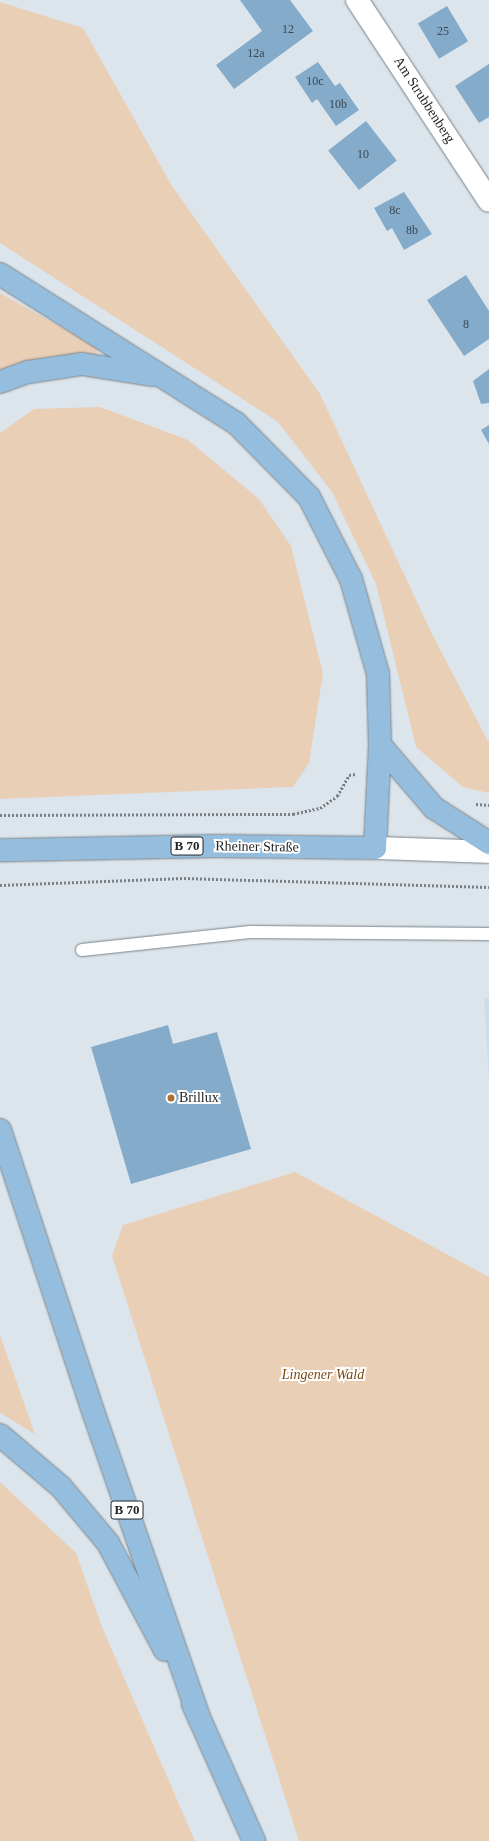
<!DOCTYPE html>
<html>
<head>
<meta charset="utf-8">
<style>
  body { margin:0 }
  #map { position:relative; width:489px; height:1841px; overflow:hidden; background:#dce5ec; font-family:Georgia,serif }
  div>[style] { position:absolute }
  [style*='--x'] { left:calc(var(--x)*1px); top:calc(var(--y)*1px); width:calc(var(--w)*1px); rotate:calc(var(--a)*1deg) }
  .built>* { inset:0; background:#ccdbe8 }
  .green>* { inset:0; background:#eacfb7 }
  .building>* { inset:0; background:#85abcb; transform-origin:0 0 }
  .path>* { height:2.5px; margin-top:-1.25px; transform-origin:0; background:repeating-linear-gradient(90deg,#797f83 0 2px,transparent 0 4px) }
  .roads { filter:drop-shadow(0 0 1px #7a8289) drop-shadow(0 0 1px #7a8289) }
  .service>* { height:12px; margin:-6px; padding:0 6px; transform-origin:6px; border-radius:6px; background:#fff }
  .minor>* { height:22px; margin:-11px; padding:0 11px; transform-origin:11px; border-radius:11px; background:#fff }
  .secondary>* { height:22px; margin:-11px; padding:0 11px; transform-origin:11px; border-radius:11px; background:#fff }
  .primary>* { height:22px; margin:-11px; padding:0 11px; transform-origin:11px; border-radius:11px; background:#95bede }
  .dots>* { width:11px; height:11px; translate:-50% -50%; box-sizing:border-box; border:2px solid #fff; border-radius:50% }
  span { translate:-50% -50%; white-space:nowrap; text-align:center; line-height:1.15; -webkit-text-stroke:4px #fff; paint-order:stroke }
  .number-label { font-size:12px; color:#3c4752 }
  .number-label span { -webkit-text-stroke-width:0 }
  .shield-label span { padding:1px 3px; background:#fff; border:1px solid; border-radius:3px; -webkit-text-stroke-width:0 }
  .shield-label { font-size:13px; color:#232629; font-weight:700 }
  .street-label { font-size:14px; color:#232629 }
  .poi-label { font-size:14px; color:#232629 }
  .left { translate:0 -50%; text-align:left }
  .park-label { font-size:14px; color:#774710; font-style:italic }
</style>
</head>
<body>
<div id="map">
  <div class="built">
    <i style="clip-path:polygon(484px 998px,489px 998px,489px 1080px)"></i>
  </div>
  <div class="green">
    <i style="clip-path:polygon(0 2px,83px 28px,172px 186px,320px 394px,431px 632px,489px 743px,489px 793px,463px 787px,416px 747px,376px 584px,332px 492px,278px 422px,0 243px)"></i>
    <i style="clip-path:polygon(0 293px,97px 347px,97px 355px,47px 357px,0 372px)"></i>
    <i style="clip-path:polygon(100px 407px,188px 440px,259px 499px,291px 546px,323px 673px,309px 763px,293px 787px,0 799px,0 433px,34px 409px)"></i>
    <i style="clip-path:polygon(295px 1172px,489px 1277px,489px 1841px,299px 1841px,112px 1256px,123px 1225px)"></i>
    <i style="clip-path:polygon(0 1335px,35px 1434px,0 1413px)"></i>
    <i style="clip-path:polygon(0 1482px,76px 1553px,102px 1627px,195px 1841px,0 1841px)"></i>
  </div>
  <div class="building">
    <i style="clip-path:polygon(240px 0,290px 0,313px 31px,234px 89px,216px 65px,262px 31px)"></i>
    <i style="left:447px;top:6px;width:41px;height:34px;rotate:59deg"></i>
    <i style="clip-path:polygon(318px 62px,335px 86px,340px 83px,359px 110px,336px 126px,317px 99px,312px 103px,295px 77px)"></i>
    <i style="clip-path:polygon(489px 64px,489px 117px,479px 123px,455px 86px)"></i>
    <i style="left:366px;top:121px;width:50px;height:48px;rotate:52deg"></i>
    <i style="clip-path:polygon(404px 192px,432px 234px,404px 250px,392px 228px,387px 231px,374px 208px)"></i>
    <i style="clip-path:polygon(466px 275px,489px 311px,489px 339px,464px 356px,427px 300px)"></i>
    <i style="clip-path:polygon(489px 369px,489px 403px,481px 404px,473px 381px)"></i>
    <i style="clip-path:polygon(489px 425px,489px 444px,481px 430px)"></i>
    <i style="clip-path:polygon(168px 1025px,173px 1044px,217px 1032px,251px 1149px,131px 1184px,91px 1047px)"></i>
  </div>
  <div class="path">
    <i style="--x:476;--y:804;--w:13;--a:4"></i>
    <i style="--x:0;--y:815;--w:293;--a:-0.2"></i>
    <i style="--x:293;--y:814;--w:28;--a:-13"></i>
    <i style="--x:320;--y:808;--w:21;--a:-35"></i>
    <i style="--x:337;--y:796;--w:24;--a:-60"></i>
    <i style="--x:349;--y:775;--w:6;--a:-9"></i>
    <i style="--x:0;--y:885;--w:184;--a:-2.2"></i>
    <i style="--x:184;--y:878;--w:305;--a:1.7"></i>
  </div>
  <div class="roads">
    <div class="service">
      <i style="--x:82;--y:950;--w:169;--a:-6.1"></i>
      <i style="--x:250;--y:932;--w:239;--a:0.5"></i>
    </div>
    <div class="minor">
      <i style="--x:357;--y:0;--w:240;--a:56.7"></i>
    </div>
    <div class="secondary">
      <i style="--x:375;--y:848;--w:114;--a:2"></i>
    </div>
    <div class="primary">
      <i style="--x:0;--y:274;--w:279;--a:32.3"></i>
      <i style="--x:236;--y:423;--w:104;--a:45.4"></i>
      <i style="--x:309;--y:497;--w:92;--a:62.9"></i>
      <i style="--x:351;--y:579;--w:99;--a:74.1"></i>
      <i style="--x:378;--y:674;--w:71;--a:88.4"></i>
      <i style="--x:380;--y:745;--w:103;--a:92.8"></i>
      <i style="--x:375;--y:848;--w:159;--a:-179.3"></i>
      <i style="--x:216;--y:846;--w:216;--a:178.9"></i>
      <i style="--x:0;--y:382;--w:30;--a:-20"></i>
      <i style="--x:28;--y:372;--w:55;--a:-8.4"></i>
      <i style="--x:82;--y:364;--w:71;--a:8.9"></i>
      <i style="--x:380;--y:745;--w:83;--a:49.4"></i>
      <i style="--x:434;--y:808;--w:65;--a:32.5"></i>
      <i style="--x:0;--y:1130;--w:299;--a:71.7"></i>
      <i style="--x:94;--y:1414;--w:321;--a:70.9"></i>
      <i style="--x:0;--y:1435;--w:80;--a:40.4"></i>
      <i style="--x:61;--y:1487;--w:73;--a:50"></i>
      <i style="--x:108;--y:1543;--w:121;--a:62"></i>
      <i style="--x:193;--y:1704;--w:150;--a:66"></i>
    </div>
  </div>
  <div class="dots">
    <i style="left:171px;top:1098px;background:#ac7032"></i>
  </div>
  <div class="number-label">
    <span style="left:288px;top:30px">12</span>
    <span style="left:443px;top:32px">25</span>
    <span style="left:256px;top:54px">12a</span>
    <span style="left:315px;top:82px">10c</span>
    <span style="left:338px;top:105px">10b</span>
    <span style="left:363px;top:155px">10</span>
    <span style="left:395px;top:211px">8c</span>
    <span style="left:412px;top:231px">8b</span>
    <span style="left:466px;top:325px">8</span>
  </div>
  <div class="shield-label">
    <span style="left:187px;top:846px">B 70</span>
    <span style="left:127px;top:1510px">B 70</span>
  </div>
  <div class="street-label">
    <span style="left:424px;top:100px;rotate:57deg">Am Strubbenberg</span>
    <span style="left:257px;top:847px;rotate:1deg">Rheiner Straße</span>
  </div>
  <div class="poi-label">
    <span class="left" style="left:179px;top:1098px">Brillux</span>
  </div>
  <div class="park-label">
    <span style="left:323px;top:1375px">Lingener Wald</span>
  </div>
</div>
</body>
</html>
